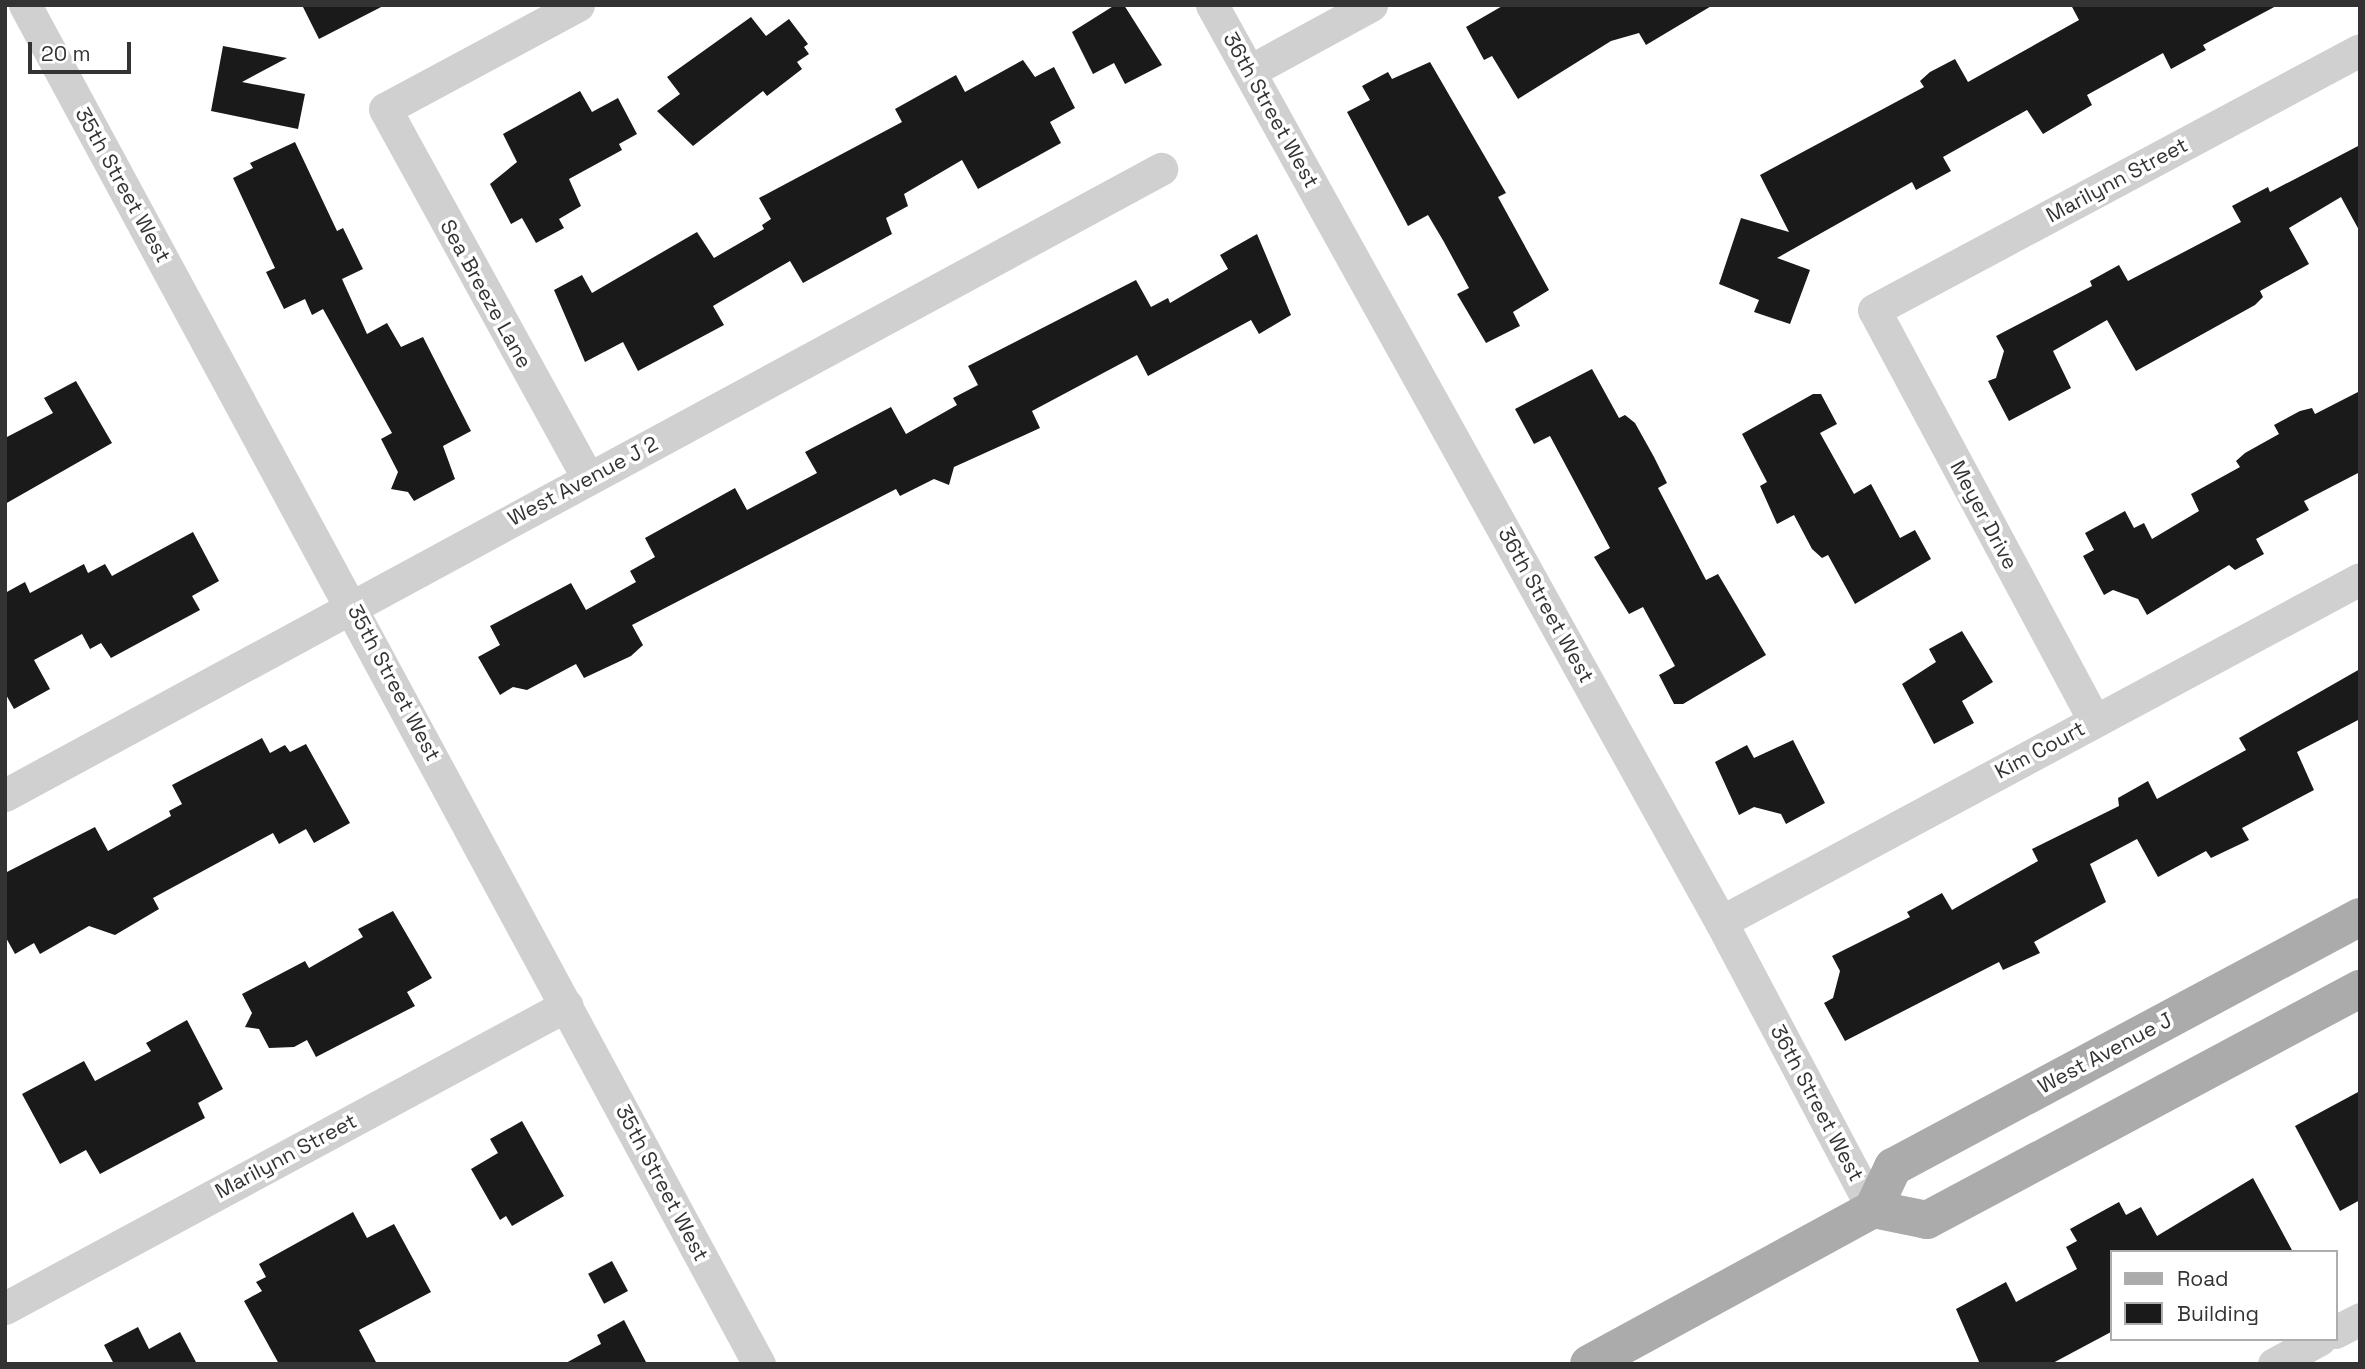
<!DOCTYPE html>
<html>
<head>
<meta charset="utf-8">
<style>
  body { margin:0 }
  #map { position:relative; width:2365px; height:1369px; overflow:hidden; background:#fff; font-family:"Space Grotesk",sans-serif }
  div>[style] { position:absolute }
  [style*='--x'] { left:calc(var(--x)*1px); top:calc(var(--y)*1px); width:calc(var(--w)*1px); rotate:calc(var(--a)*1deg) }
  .building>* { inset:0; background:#1a1a1a; transform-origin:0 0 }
  .street>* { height:33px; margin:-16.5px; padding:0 16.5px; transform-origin:16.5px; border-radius:16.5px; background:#d0d0d0 }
  .primary>* { height:38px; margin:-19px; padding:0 19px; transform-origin:19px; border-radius:19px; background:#ababab }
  span { translate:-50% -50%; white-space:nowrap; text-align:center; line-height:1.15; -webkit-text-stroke:7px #fff; paint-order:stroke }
  .street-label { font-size:21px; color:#333 }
  .frame { position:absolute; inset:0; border:7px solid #333; pointer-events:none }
  .legend { position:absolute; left:2110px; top:1250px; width:228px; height:91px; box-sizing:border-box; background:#fff; border:2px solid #adadad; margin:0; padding:9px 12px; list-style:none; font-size:21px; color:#333 }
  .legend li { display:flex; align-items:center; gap:14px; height:35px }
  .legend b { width:35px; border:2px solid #adadad }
  .scale { position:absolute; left:28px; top:42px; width:103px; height:32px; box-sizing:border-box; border:4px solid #333; border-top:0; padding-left:9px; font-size:21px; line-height:24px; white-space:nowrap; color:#333; -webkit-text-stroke:5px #fff; paint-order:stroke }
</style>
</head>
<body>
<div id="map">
  <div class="building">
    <i style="clip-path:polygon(302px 5px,385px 5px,319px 39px)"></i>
    <i style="clip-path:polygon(1115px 5px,1124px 5px,1162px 65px,1125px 84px,1114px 63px,1093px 74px,1072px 32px)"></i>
    <i style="clip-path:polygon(1504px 5px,1713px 5px,1646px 45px,1639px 33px,1611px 41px,1518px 99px,1492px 56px,1484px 60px,1466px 27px)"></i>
    <i style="clip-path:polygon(2071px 5px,2278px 5px,2203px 45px,2206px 50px,2171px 69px,2163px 53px,2087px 95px,2092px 105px,2043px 134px,2027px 110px,1943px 157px,1951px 171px,1916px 190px,1912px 182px,1777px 258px,1810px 270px,1790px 324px,1754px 312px,1759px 300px,1719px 284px,1741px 218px,1789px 232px,1760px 175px,1924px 87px,1920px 81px,1930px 72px,1955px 59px,1968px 82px,2079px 20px)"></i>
    <i style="clip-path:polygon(751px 17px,766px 36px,789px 19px,808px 44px,804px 47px,809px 54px,797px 62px,802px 69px,767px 96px,763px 91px,693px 146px,657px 111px,680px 94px,667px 77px)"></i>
    <i style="clip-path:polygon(223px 46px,287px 58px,242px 82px,305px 94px,298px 129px,211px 111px)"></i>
    <i style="clip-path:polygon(1023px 60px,1035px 77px,1054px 67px,1075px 108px,1050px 122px,1061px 143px,978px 189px,962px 160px,904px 194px,908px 206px,886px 218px,892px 234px,803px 283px,790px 261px,713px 306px,724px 325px,638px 371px,623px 342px,585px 362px,554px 290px,582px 275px,592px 293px,697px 232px,714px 258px,764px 229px,762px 225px,771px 219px,759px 198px,902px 122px,895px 109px,956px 75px,965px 92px)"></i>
    <i style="clip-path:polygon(1430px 62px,1506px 193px,1498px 197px,1549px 290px,1513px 312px,1520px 326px,1486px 343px,1457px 294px,1469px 288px,1444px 242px,1428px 215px,1408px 226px,1347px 112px,1370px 100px,1362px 86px,1388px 72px,1392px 79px)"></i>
    <i style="clip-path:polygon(580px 91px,592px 112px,618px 98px,637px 134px,619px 144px,622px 150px,569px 179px,581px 206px,559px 219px,564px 228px,536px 243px,522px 218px,511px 224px,490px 184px,517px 162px,503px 134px)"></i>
    <i style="clip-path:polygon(295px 142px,337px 231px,343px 228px,363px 269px,342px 279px,367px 334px,387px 323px,401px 347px,423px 337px,471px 431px,443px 446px,455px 479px,414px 501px,408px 492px,391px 489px,398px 472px,381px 439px,392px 433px,323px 309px,312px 315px,305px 299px,284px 309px,266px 272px,275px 268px,233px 178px,253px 168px,250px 163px)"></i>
    <i style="clip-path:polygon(2360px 145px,2360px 232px,2341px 197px,2289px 228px,2309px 264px,2260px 291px,2263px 297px,2255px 305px,2136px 371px,2107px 320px,2053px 351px,2071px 388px,2009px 421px,1988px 381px,1996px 378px,2004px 351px,1996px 336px,2092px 286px,2090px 281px,2119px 265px,2128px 281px,2182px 253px,2241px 222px,2232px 206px,2268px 187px,2270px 192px)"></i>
    <i style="clip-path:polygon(1257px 234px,1291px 315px,1259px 334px,1251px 320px,1148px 376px,1137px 355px,1032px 411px,1040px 428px,954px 467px,949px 485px,934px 479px,900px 496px,896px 489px,632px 625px,643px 645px,631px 656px,584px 678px,576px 664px,527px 690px,513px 687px,500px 695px,478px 657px,500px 645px,490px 626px,571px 583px,586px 610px,636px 582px,630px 571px,655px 557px,645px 538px,735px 488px,747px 510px,817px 473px,805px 452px,891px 407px,906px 434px,957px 405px,953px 398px,978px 385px,968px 366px,1136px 280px,1151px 307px,1168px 298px,1170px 303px,1228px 269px,1220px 255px)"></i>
    <i style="clip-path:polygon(1592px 369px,1619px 418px,1625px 415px,1635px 423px,1654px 457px,1667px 483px,1658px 488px,1706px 580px,1718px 574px,1766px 655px,1683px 704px,1674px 704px,1659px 675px,1675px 666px,1643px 607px,1629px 614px,1594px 557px,1610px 548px,1550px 436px,1534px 444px,1515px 409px)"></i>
    <i style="clip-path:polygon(76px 381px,112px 443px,5px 504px,5px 438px,53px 413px,44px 398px)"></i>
    <i style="clip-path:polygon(2360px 391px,2360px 472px,2304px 501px,2309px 510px,2256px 539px,2264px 554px,2235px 570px,2229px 565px,2147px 615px,2138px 599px,2113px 590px,2104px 595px,2083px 556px,2094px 550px,2085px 533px,2125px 511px,2134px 528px,2144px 523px,2152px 539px,2199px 511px,2191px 494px,2240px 467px,2236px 461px,2245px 453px,2279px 434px,2274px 425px,2300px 411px,2312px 408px,2315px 414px)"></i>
    <i style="clip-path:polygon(1813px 394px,1821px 394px,1837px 424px,1820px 433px,1854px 494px,1871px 484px,1900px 538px,1915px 530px,1931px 559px,1855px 604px,1828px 555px,1822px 558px,1812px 549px,1794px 515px,1777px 524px,1760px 486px,1767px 482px,1742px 434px)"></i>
    <i style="clip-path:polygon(193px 532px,219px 581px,192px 596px,200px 610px,111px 658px,101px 643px,90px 649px,82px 634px,34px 660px,50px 689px,14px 709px,5px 693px,5px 593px,25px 582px,30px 593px,84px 564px,88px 573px,105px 564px,112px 576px)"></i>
    <i style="clip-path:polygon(1962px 631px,1993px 682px,1962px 701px,1974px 723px,1934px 744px,1902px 684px,1936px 662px,1929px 649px)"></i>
    <i style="clip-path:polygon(2360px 669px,2360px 719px,2297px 752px,2314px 790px,2242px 828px,2249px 840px,2211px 858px,2206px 851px,2158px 877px,2137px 839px,2090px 864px,2106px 902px,2034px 942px,2040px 953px,2003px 970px,1999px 962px,1845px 1041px,1824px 1003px,1833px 998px,1840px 971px,1832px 956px,1910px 917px,1907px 912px,1942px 893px,1952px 910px,2038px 861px,2032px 849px,2119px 806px,2118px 798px,2148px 781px,2157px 799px,2246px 750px,2239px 738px)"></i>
    <i style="clip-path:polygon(262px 738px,270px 753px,285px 745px,290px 752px,306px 744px,350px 823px,314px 843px,306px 829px,279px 844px,273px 833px,153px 898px,159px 909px,115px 935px,89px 926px,40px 954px,34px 943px,15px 954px,5px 936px,5px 873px,95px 827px,108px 851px,171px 816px,169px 811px,182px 804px,172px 785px)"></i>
    <i style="clip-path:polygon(1793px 740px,1825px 803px,1786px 824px,1781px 814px,1754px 807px,1739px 815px,1715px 762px,1747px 745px,1754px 758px)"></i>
    <i style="clip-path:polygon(393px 911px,432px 978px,407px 992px,415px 1006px,316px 1057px,307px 1040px,294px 1047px,269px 1048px,259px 1029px,245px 1027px,252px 1013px,242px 994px,305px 961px,309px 968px,363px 937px,358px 929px)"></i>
    <i style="clip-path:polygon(187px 1020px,223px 1089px,198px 1103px,205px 1118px,100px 1174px,86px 1150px,60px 1164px,22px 1094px,84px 1061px,95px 1081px,151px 1051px,146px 1043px)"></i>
    <i style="clip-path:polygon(2360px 1091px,2360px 1200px,2340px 1211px,2295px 1126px)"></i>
    <i style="clip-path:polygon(522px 1121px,564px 1196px,512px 1226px,506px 1216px,500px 1220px,471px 1169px,498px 1153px,490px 1139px)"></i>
    <i style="clip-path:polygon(2253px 1178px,2293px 1252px,2111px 1252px,2111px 1332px,2051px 1364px,1980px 1364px,1956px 1309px,2006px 1282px,2016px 1302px,2077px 1269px,2066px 1247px,2077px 1241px,2070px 1229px,2119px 1202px,2126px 1215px,2141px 1207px,2157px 1236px)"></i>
    <i style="clip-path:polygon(353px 1212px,367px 1238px,394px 1224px,431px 1292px,359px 1330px,377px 1364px,279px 1364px,244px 1301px,262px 1291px,256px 1282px,266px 1277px,259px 1264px)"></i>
    <i style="left:612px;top:1261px;width:34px;height:27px;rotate:62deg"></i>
    <i style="clip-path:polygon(624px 1320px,647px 1364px,564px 1364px,601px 1344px,597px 1335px)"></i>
    <i style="clip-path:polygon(138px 1327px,149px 1349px,180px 1332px,197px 1364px,114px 1364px,104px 1345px)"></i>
  </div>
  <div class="street">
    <i style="--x:25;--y:5;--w:1545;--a:61.63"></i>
    <i style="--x:578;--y:5;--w:219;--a:151.7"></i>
    <i style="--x:385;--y:109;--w:421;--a:61.2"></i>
    <i style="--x:1212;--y:5;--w:1049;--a:60.97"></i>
    <i style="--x:1721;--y:922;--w:325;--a:62.1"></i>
    <i style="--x:1250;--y:71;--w:138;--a:-28.6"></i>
    <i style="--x:2094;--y:720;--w:465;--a:-118.2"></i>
    <i style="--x:1874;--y:310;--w:551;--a:-28.15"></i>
    <i style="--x:5;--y:795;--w:1315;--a:-28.44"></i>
    <i style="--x:1721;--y:922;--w:725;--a:-28.23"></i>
    <i style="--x:5;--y:1308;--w:638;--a:-28.33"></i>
    <i style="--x:2335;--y:1332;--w:28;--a:-27"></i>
    <i style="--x:2274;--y:1364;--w:52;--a:-28.5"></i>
  </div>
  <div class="primary">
    <i style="--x:1873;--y:1209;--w:55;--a:11.5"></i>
    <i style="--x:1927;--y:1220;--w:491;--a:-28.1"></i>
    <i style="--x:1589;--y:1364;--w:324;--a:-28.6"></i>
    <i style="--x:1873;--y:1209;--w:47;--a:-64.5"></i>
    <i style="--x:1893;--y:1167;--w:530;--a:-28.16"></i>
  </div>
  <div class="street-label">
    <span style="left:1271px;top:110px;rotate:61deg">36th Street West</span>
    <span style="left:2117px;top:180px;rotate:-28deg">Marilynn Street</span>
    <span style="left:123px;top:185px;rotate:61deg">35th Street West</span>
    <span style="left:486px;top:294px;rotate:61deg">Sea Breeze Lane</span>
    <span style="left:583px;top:481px;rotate:-28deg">West Avenue J 2</span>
    <span style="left:1984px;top:515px;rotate:62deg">Meyer Drive</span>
    <span style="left:1546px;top:605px;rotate:61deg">36th Street West</span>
    <span style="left:394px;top:683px;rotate:62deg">35th Street West</span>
    <span style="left:2040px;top:750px;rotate:-28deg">Kim Court</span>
    <span style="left:2105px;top:1053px;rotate:-28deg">West Avenue J</span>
    <span style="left:1817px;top:1103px;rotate:62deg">36th Street West</span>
    <span style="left:286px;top:1156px;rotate:-28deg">Marilynn Street</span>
    <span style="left:662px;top:1183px;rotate:62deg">35th Street West</span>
  </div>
  <div class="frame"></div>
  <ul class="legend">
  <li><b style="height:9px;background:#ababab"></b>Road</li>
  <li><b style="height:19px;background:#1a1a1a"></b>Building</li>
  </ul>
  <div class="scale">20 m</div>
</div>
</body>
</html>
